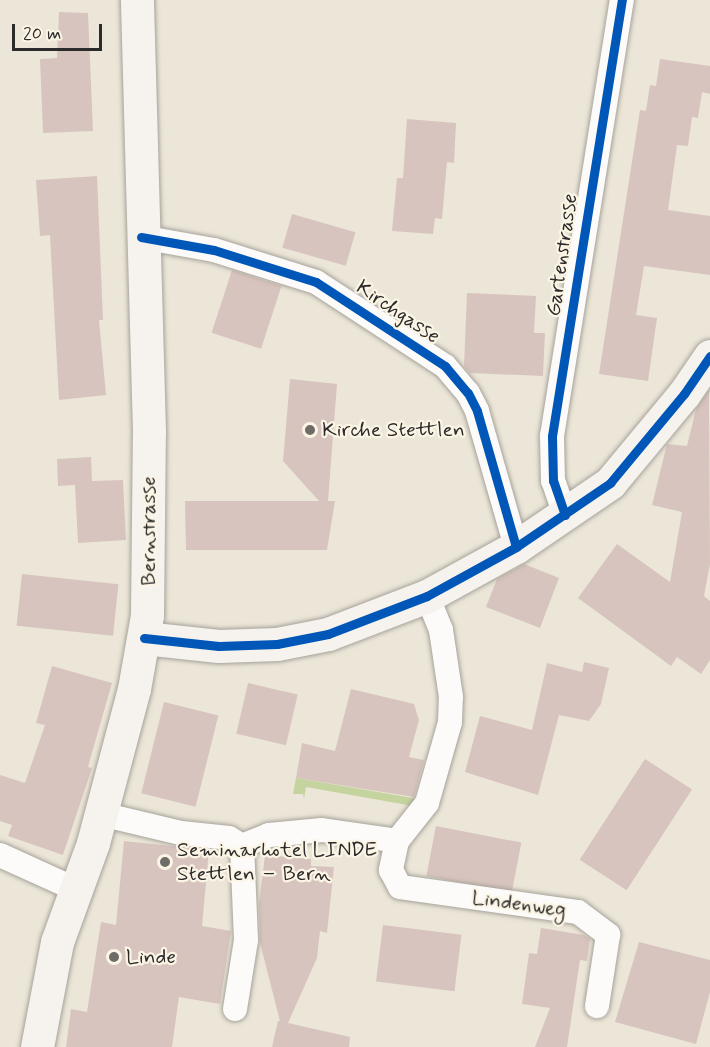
<!DOCTYPE html>
<html>
<head>
<meta charset="utf-8">
<style>
  body { margin:0 }
  #map { position:relative; width:710px; height:1047px; overflow:hidden; background:#ece6d8; font-family:Mynerve,sans-serif }
  div>[style] { position:absolute }
  [style*='--x'] { left:calc(var(--x)*1px); top:calc(var(--y)*1px); width:calc(var(--w)*1px); rotate:calc(var(--a)*1deg) }
  .green>* { inset:0; background:#c5d49e }
  .building>* { inset:0; background:#d8c4be; transform-origin:0 0 }
  .roads { filter:drop-shadow(0 0 2px #a6a39b) drop-shadow(0 0 2px #a6a39b) }
  .street>* { height:24px; margin:-12px; padding:0 12px; transform-origin:12px; border-radius:12px; background:#fcfbf9 }
  .secondary>* { height:33px; margin:-16.5px; padding:0 16.5px; transform-origin:16.5px; border-radius:16.5px; background:#f6f3ef }
  .cycleway>* { height:9px; margin:-4.5px; padding:0 4.5px; transform-origin:4.5px; border-radius:4.5px; background:#0057b8 }
  .dots>* { width:16px; height:16px; translate:-50% -50%; box-sizing:border-box; border:3px solid #fcf5e5; border-radius:50% }
  span { translate:-50% -50%; white-space:nowrap; text-align:center; line-height:1.15; -webkit-text-stroke:4.5px #fcf5e5; paint-order:stroke }
  .street-label { font-size:21px; color:#2b2b2b }
  .poi-label { font-size:21px; color:#2b2b2b }
  .left { translate:0 -50%; text-align:left }
  .scale { position:absolute; left:12px; top:24px; width:90px; height:27px; box-sizing:border-box; border:3px solid #2b2b2b; border-top:0; padding-left:8px; font-size:18px; line-height:21px; white-space:nowrap; color:#2b2b2b; -webkit-text-stroke:4px #fcf5e5; paint-order:stroke }
</style>
</head>
<body>
<div id="map">
  <div class="green">
    <i style="clip-path:polygon(296px 778px,419px 799px,413px 806px,306px 787px,304px 799px,303px 794px,293px 794px)"></i>
  </div>
  <div class="building">
    <i style="clip-path:polygon(59px 12px,88px 13px,93px 131px,43px 133px,40px 59px,57px 58px)"></i>
    <i style="clip-path:polygon(660px 59px,710px 66px,710px 94px,702px 92px,698px 118px,692px 117px,688px 146px,677px 145px,668px 210px,710px 216px,710px 275px,644px 266px,636px 315px,657px 318px,648px 381px,599px 374px,640px 110px,646px 111px,650px 85px,656px 86px)"></i>
    <i style="clip-path:polygon(407px 119px,456px 123px,454px 163px,447px 162px,442px 219px,435px 218px,433px 234px,392px 231px,397px 178px,403px 178px)"></i>
    <i style="clip-path:polygon(97px 176px,103px 320px,99px 320px,106px 395px,59px 400px,50px 235px,40px 236px,36px 180px)"></i>
    <i style="left:292px;top:214px;width:66px;height:35px;rotate:16deg"></i>
    <i style="left:232px;top:270px;width:52px;height:66px;rotate:18deg"></i>
    <i style="clip-path:polygon(467px 293px,536px 296px,534px 333px,545px 333px,543px 376px,470px 373px,464px 366px)"></i>
    <i style="clip-path:polygon(290px 379px,337px 384px,328px 501px,335px 501px,327px 550px,186px 550px,185px 501px,319px 501px,283px 461px)"></i>
    <i style="clip-path:polygon(709px 390px,710px 564px,704px 596px,710px 601px,710px 660px,701px 674px,677px 657px,671px 666px,578px 598px,617px 544px,670px 582px,682px 512px,652px 505px,667px 444px,687px 446px,696px 409px)"></i>
    <i style="clip-path:polygon(91px 457px,92px 481px,123px 480px,126px 540px,78px 543px,75px 485px,58px 486px,57px 459px)"></i>
    <i style="clip-path:polygon(524px 564px,559px 578px,540px 628px,486px 607px,497px 579px)"></i>
    <i style="left:22px;top:574px;width:97px;height:52px;rotate:6deg"></i>
    <i style="clip-path:polygon(584px 662px,609px 668px,601px 704px,589px 721px,559px 715px,538px 795px,465px 772px,480px 716px,532px 730px,547px 663px,582px 672px)"></i>
    <i style="clip-path:polygon(52px 666px,112px 683px,88px 767px,92px 768px,63px 855px,8px 836px,12px 825px,0 821px,0 775px,25px 783px,45px 725px,36px 723px)"></i>
    <i style="left:248px;top:683px;width:51px;height:52px;rotate:13deg"></i>
    <i style="clip-path:polygon(351px 689px,414px 704px,419px 720px,409px 757px,424px 760px,414px 797px,296px 778px,302px 743px,335px 751px)"></i>
    <i style="left:164px;top:702px;width:56px;height:94px;rotate:14deg"></i>
    <i style="left:645px;top:759px;width:56px;height:120px;rotate:33deg"></i>
    <i style="left:436px;top:826px;width:87px;height:51px;rotate:11deg"></i>
    <i style="clip-path:polygon(124px 841px,209px 850px,202px 926px,231px 931px,220px 1004px,179px 997px,172px 1047px,66px 1047px,71px 1009px,87px 1012px,101px 922px,116px 925px)"></i>
    <i style="clip-path:polygon(265px 855px,311px 859px,311px 866px,334px 867px,327px 933px,320px 931px,317px 958px,288px 1023px,350px 1037px,349px 1047px,272px 1047px,278px 1021px,280px 1021px,260px 943px,259px 904px)"></i>
    <i style="left:383px;top:925px;width:79px;height:57px;rotate:7deg"></i>
    <i style="clip-path:polygon(541px 928px,584px 935px,590px 939px,587px 961px,580px 960px,567px 1047px,535px 1047px,550px 1008px,522px 1004px,529px 953px,537px 954px)"></i>
    <i style="clip-path:polygon(639px 942px,710px 960px,710px 992px,696px 1044px,615px 1022px)"></i>
  </div>
  <div class="roads">
    <div class="street">
      <i style="--x:141;--y:237;--w:74;--a:10.1"></i>
      <i style="--x:214;--y:250;--w:107;--a:17.4"></i>
      <i style="--x:316;--y:282;--w:154;--a:33.1"></i>
      <i style="--x:445;--y:366;--w:35;--a:50"></i>
      <i style="--x:468;--y:393;--w:20;--a:63"></i>
      <i style="--x:477;--y:411;--w:141;--a:74"></i>
      <i style="--x:565;--y:515;--w:36;--a:-109"></i>
      <i style="--x:553;--y:481;--w:45;--a:-91.3"></i>
      <i style="--x:552;--y:436;--w:442;--a:-80.9"></i>
      <i style="--x:101;--y:814;--w:82;--a:13.4"></i>
      <i style="--x:181;--y:833;--w:48;--a:5.9"></i>
      <i style="--x:229;--y:838;--w:15;--a:32"></i>
      <i style="--x:397;--y:841;--w:30;--a:102"></i>
      <i style="--x:391;--y:870;--w:19;--a:62"></i>
      <i style="--x:400;--y:887;--w:180;--a:8"></i>
      <i style="--x:578;--y:912;--w:38;--a:37"></i>
      <i style="--x:608;--y:935;--w:72;--a:98.8"></i>
      <i style="--x:242;--y:846;--w:29;--a:-22"></i>
      <i style="--x:269;--y:835;--w:53;--a:-5.4"></i>
      <i style="--x:322;--y:830;--w:76;--a:8.3"></i>
      <i style="--x:397;--y:841;--w:48;--a:-51.7"></i>
      <i style="--x:427;--y:803;--w:84;--a:-74.1"></i>
      <i style="--x:450;--y:722;--w:25;--a:-88"></i>
      <i style="--x:451;--y:697;--w:68;--a:-98.5"></i>
      <i style="--x:441;--y:630;--w:37;--a:-112"></i>
      <i style="--x:0;--y:855;--w:85;--a:24.4"></i>
      <i style="--x:235;--y:1009;--w:70;--a:-80.9"></i>
      <i style="--x:246;--y:940;--w:94;--a:-92.4"></i>
    </div>
    <div class="secondary">
      <i style="--x:144;--y:638;--w:75;--a:6.1"></i>
      <i style="--x:219;--y:646;--w:58;--a:-2"></i>
      <i style="--x:277;--y:644;--w:52;--a:-11.1"></i>
      <i style="--x:328;--y:634;--w:106;--a:-21"></i>
      <i style="--x:427;--y:596;--w:102;--a:-28.8"></i>
      <i style="--x:516;--y:547;--w:114;--a:-34.2"></i>
      <i style="--x:610;--y:483;--w:116;--a:-50.3"></i>
      <i style="--x:684;--y:394;--w:46;--a:-55.6"></i>
      <i style="--x:37;--y:1047;--w:107;--a:-79.2"></i>
      <i style="--x:57;--y:942;--w:105;--a:-70"></i>
      <i style="--x:93;--y:843;--w:159;--a:-75.1"></i>
      <i style="--x:134;--y:689;--w:75;--a:-80"></i>
      <i style="--x:147;--y:615;--w:183;--a:-89.4"></i>
      <i style="--x:149;--y:432;--w:432;--a:-91.6"></i>
    </div>
  </div>
  <div class="cycleway">
    <i style="--x:141;--y:237;--w:74;--a:10.1"></i>
    <i style="--x:214;--y:250;--w:107;--a:17.4"></i>
    <i style="--x:316;--y:282;--w:154;--a:33.1"></i>
    <i style="--x:445;--y:366;--w:35;--a:50"></i>
    <i style="--x:468;--y:393;--w:20;--a:63"></i>
    <i style="--x:477;--y:411;--w:141;--a:74"></i>
    <i style="--x:565;--y:515;--w:36;--a:-109"></i>
    <i style="--x:553;--y:481;--w:45;--a:-91.3"></i>
    <i style="--x:552;--y:436;--w:442;--a:-80.9"></i>
    <i style="--x:144;--y:638;--w:75;--a:6.1"></i>
    <i style="--x:219;--y:646;--w:58;--a:-2"></i>
    <i style="--x:277;--y:644;--w:52;--a:-11.1"></i>
    <i style="--x:328;--y:634;--w:106;--a:-21"></i>
    <i style="--x:427;--y:596;--w:102;--a:-28.8"></i>
    <i style="--x:516;--y:547;--w:114;--a:-34.2"></i>
    <i style="--x:610;--y:483;--w:116;--a:-50.3"></i>
    <i style="--x:684;--y:394;--w:46;--a:-55.6"></i>
  </div>
  <div class="dots">
    <i style="left:310px;top:430px;background:#6f6c68"></i>
    <i style="left:165px;top:862px;background:#6f6c68"></i>
    <i style="left:114px;top:957px;background:#6f6c68"></i>
  </div>
  <div class="street-label">
    <span style="left:562px;top:255px;rotate:-82deg">Gartenstrasse</span>
    <span style="left:398px;top:312px;rotate:34deg">Kirchgasse</span>
    <span style="left:149px;top:531px;rotate:-90deg">Bernstrasse</span>
    <span style="left:519px;top:904px;rotate:8deg">Lindenweg</span>
  </div>
  <div class="poi-label">
    <span class="left" style="left:322px;top:430px">Kirche Stettlen</span>
    <span class="left" style="left:177px;top:862px">Seminarhotel LINDE<br>Stettlen – Bern</span>
    <span class="left" style="left:126px;top:957px">Linde</span>
  </div>
  <div class="scale">20 m</div>
</div>
</body>
</html>
